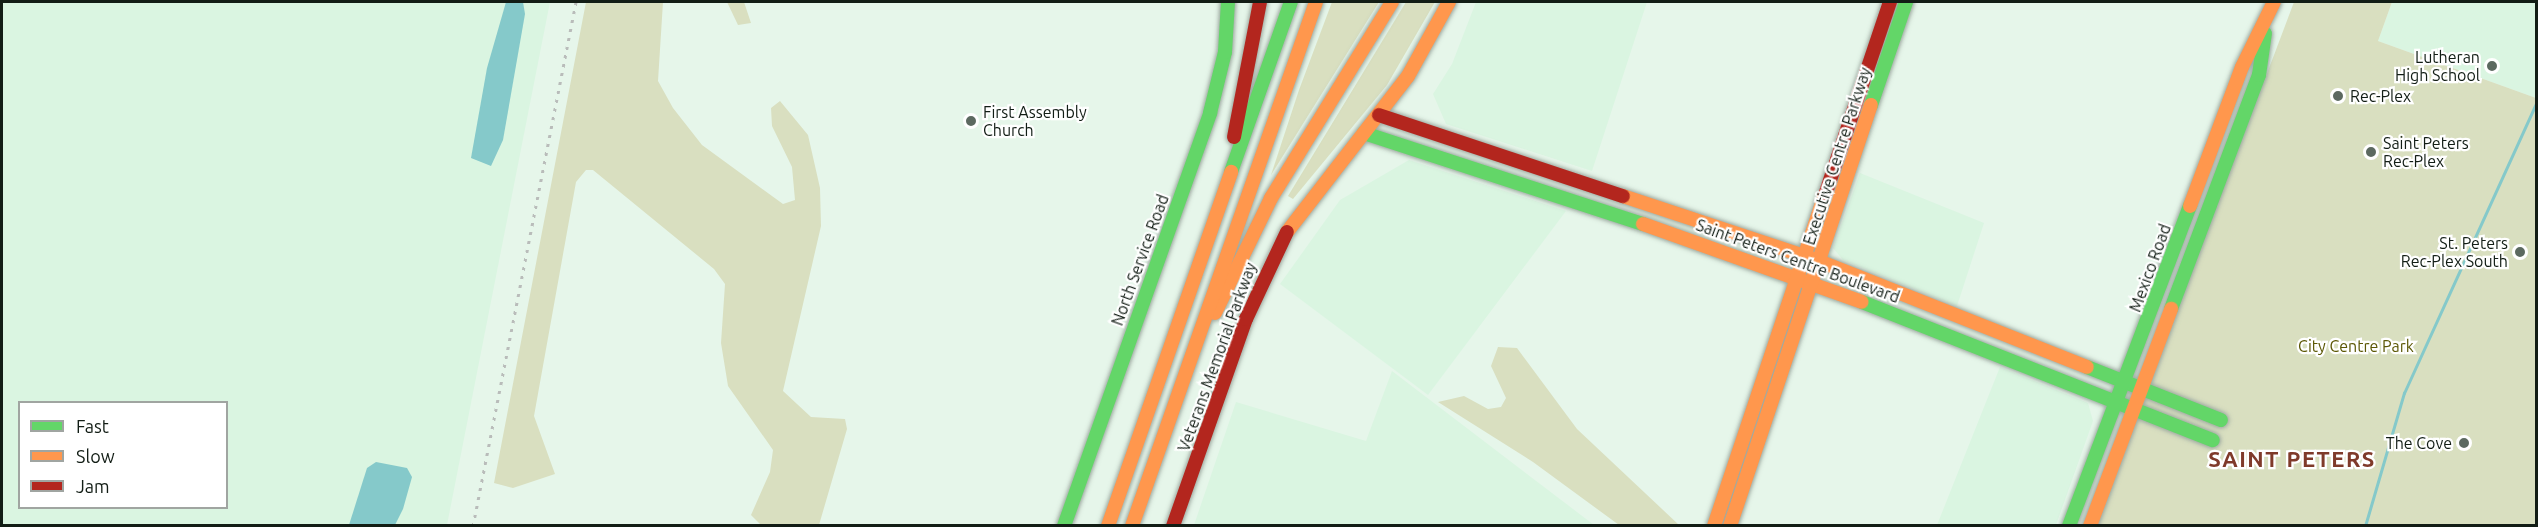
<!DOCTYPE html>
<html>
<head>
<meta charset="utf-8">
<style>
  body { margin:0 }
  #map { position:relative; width:2538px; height:527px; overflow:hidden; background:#e6f6ea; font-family:Ubuntu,sans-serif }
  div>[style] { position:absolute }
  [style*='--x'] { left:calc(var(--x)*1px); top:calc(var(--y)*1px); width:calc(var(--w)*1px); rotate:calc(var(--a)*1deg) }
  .built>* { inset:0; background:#daf5e1 }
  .green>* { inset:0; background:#d9dfc0 }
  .water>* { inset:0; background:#85c9ca }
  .stream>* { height:3px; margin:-1.5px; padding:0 1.5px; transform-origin:1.5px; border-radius:1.5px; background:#85c9ca }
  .roads { filter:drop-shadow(0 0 2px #9eaaa1) drop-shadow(0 0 2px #9eaaa1) }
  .fast>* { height:14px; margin:-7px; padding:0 7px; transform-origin:7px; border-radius:7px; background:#63d668 }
  .slow>* { height:14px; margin:-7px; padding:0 7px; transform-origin:7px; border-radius:7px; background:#ff974d }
  .jam>* { height:14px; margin:-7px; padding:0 7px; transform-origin:7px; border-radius:7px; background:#b3261e }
  .rail>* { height:3px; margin-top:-1.5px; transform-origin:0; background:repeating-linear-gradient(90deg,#b9bcba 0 3px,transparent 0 9px) }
  .dots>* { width:16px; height:16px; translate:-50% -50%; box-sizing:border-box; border:3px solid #fff; border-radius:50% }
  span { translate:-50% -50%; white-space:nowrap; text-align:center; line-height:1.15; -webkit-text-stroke:4.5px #fff; paint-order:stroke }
  .poi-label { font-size:16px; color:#121d15 }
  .right { translate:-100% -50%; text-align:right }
  .left { translate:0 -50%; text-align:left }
  .street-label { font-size:16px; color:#121d15 }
  .park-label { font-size:16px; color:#5b5704 }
  .district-label { font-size:22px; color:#7f3a2a; font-weight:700; letter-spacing:1.5px }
  .frame { position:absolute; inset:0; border:3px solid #121d15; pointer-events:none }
  .legend { position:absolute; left:18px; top:401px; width:210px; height:108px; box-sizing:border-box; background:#fff; border:2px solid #a0a5a1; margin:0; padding:8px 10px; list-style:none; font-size:18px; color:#121d15 }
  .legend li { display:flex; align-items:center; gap:12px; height:30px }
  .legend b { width:30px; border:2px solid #a0a5a1 }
</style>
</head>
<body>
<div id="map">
  <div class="built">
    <i style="clip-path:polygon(evenodd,2px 2px,550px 2px,447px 525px,2px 525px,2px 2px,20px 402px,226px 402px,226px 508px,20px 508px,20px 402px)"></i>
    <i style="clip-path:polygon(1476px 2px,1647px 2px,1592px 171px,1446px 124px,1433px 94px,1452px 64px)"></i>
    <i style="clip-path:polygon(2392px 2px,2536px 2px,2536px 98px,2378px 41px)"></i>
    <i style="clip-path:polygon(1409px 160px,1566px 211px,1428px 395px,1280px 284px,1340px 200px)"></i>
    <i style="clip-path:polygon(1860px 173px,1984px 223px,1957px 306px,1843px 260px,1833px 248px)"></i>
    <i style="clip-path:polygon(2000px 367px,2088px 403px,2093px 421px,2056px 525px,1937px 525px)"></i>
    <i style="clip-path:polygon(1392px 371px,1594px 525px,1194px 525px,1236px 402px,1366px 441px)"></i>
  </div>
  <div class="green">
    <i style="clip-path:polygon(586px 2px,663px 2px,658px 81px,673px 108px,702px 145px,783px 204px,795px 200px,792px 167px,772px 126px,771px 108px,780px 101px,808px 135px,820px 188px,821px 226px,783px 391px,811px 417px,845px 419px,847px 429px,819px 525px,761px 525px,751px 515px,770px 472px,773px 450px,728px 386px,721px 343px,725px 284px,714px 269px,593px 170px,586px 170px,576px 182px,534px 416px,555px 474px,513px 488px,494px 483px)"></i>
    <i style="clip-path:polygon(727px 2px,744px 2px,751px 23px,738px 25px)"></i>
    <i style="clip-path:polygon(1332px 2px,1379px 2px,1271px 175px,1299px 90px)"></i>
    <i style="clip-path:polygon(1406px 2px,1435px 2px,1387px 85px,1293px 199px,1288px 196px)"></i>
    <i style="clip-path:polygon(2294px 2px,2392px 2px,2378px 41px,2536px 98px,2536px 525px,2096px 526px)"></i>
    <i style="clip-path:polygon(1498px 347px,1517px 348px,1577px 429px,1679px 525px,1619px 525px,1533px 462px,1438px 402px,1464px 396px,1488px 409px,1501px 407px,1506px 398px,1491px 366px)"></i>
  </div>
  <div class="water">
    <i style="clip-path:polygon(506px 2px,523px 2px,525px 14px,503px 140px,491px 166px,471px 158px,487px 68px)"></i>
    <i style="clip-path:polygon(376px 462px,407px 468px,412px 477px,403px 509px,395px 525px,349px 525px,367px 468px)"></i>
  </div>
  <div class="stream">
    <i style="--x:2365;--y:526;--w:139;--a:-73.7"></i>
    <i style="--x:2404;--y:393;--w:318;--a:-65.5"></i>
  </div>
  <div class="roads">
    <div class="fast">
      <i style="--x:1871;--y:105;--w:109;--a:-71.2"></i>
      <i style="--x:1364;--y:133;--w:293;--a:18.1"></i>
      <i style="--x:1231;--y:172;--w:180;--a:-70.6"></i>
      <i style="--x:1862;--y:302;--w:377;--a:21.5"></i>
      <i style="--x:2171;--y:309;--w:250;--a:-69.4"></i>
      <i style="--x:2259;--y:75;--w:42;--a:-81.9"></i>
      <i style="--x:2087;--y:367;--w:144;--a:21.6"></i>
      <i style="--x:1064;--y:526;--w:438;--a:-70.5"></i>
      <i style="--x:1210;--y:113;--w:63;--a:-76.2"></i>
      <i style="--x:1225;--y:52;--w:50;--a:-86.6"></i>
      <i style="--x:2069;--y:526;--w:342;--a:-69.3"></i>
    </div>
    <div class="slow">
      <i style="--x:1623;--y:196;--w:206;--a:18.3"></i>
      <i style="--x:1819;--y:261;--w:288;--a:21.6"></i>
      <i style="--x:2190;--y:206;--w:148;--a:-69.5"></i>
      <i style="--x:2242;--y:67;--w:72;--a:-63.8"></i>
      <i style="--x:1643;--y:224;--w:232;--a:19.6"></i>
      <i style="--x:1287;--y:232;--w:197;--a:-52.2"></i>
      <i style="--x:1408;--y:76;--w:85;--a:-61"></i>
      <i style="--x:1215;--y:313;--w:128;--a:-64"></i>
      <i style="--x:1271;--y:198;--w:230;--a:-58.3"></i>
      <i style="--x:1108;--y:526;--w:375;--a:-70.8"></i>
      <i style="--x:1132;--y:526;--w:555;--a:-70.65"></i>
      <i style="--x:1714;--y:526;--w:349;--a:-71.5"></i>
      <i style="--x:1730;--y:526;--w:444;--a:-71.5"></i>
      <i style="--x:2090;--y:526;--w:232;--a:-69.5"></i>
    </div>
    <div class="jam">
      <i style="--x:1379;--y:115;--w:257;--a:18.4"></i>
      <i style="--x:1234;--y:137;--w:137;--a:-79.1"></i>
      <i style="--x:1825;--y:195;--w:204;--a:-71.4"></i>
      <i style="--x:1173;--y:526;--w:219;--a:-70.6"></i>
      <i style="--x:1246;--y:319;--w:96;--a:-64.8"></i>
    </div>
  </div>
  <div class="rail">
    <i style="--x:473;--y:526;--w:534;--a:-78.88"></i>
  </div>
  <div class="dots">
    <i style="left:2492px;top:66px;background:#5c6960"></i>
    <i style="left:2338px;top:96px;background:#5c6960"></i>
    <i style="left:971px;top:121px;background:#5c6960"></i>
    <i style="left:2371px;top:152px;background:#5c6960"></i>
    <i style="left:2520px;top:252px;background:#5c6960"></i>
    <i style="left:2464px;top:443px;background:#5c6960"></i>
  </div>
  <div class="poi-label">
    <span class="right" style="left:2480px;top:66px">Lutheran<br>High School</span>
    <span class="left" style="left:2350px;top:96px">Rec-Plex</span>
    <span class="left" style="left:983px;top:121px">First Assembly<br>Church</span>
    <span class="left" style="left:2383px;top:152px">Saint Peters<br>Rec-Plex</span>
    <span class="right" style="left:2508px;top:252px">St. Peters<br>Rec-Plex South</span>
    <span class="right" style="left:2452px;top:443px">The Cove</span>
  </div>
  <div class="street-label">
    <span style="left:1837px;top:156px;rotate:-72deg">Executive Centre Parkway</span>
    <span style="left:1140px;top:260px;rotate:-70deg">North Service Road</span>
    <span style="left:1798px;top:261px;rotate:20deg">Saint Peters Centre Boulevard</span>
    <span style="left:2150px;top:268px;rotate:-70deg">Mexico Road</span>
    <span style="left:1217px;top:357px;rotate:-70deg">Veterans Memorial Parkway</span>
  </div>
  <div class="park-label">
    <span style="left:2356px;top:346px">City Centre Park</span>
  </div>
  <div class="district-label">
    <span style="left:2292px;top:459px">SAINT PETERS</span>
  </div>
  <div class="frame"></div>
  <ul class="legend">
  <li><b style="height:8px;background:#63d668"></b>Fast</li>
  <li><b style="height:8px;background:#ff974d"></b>Slow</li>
  <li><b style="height:8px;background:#b3261e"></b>Jam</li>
  </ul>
</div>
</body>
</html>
